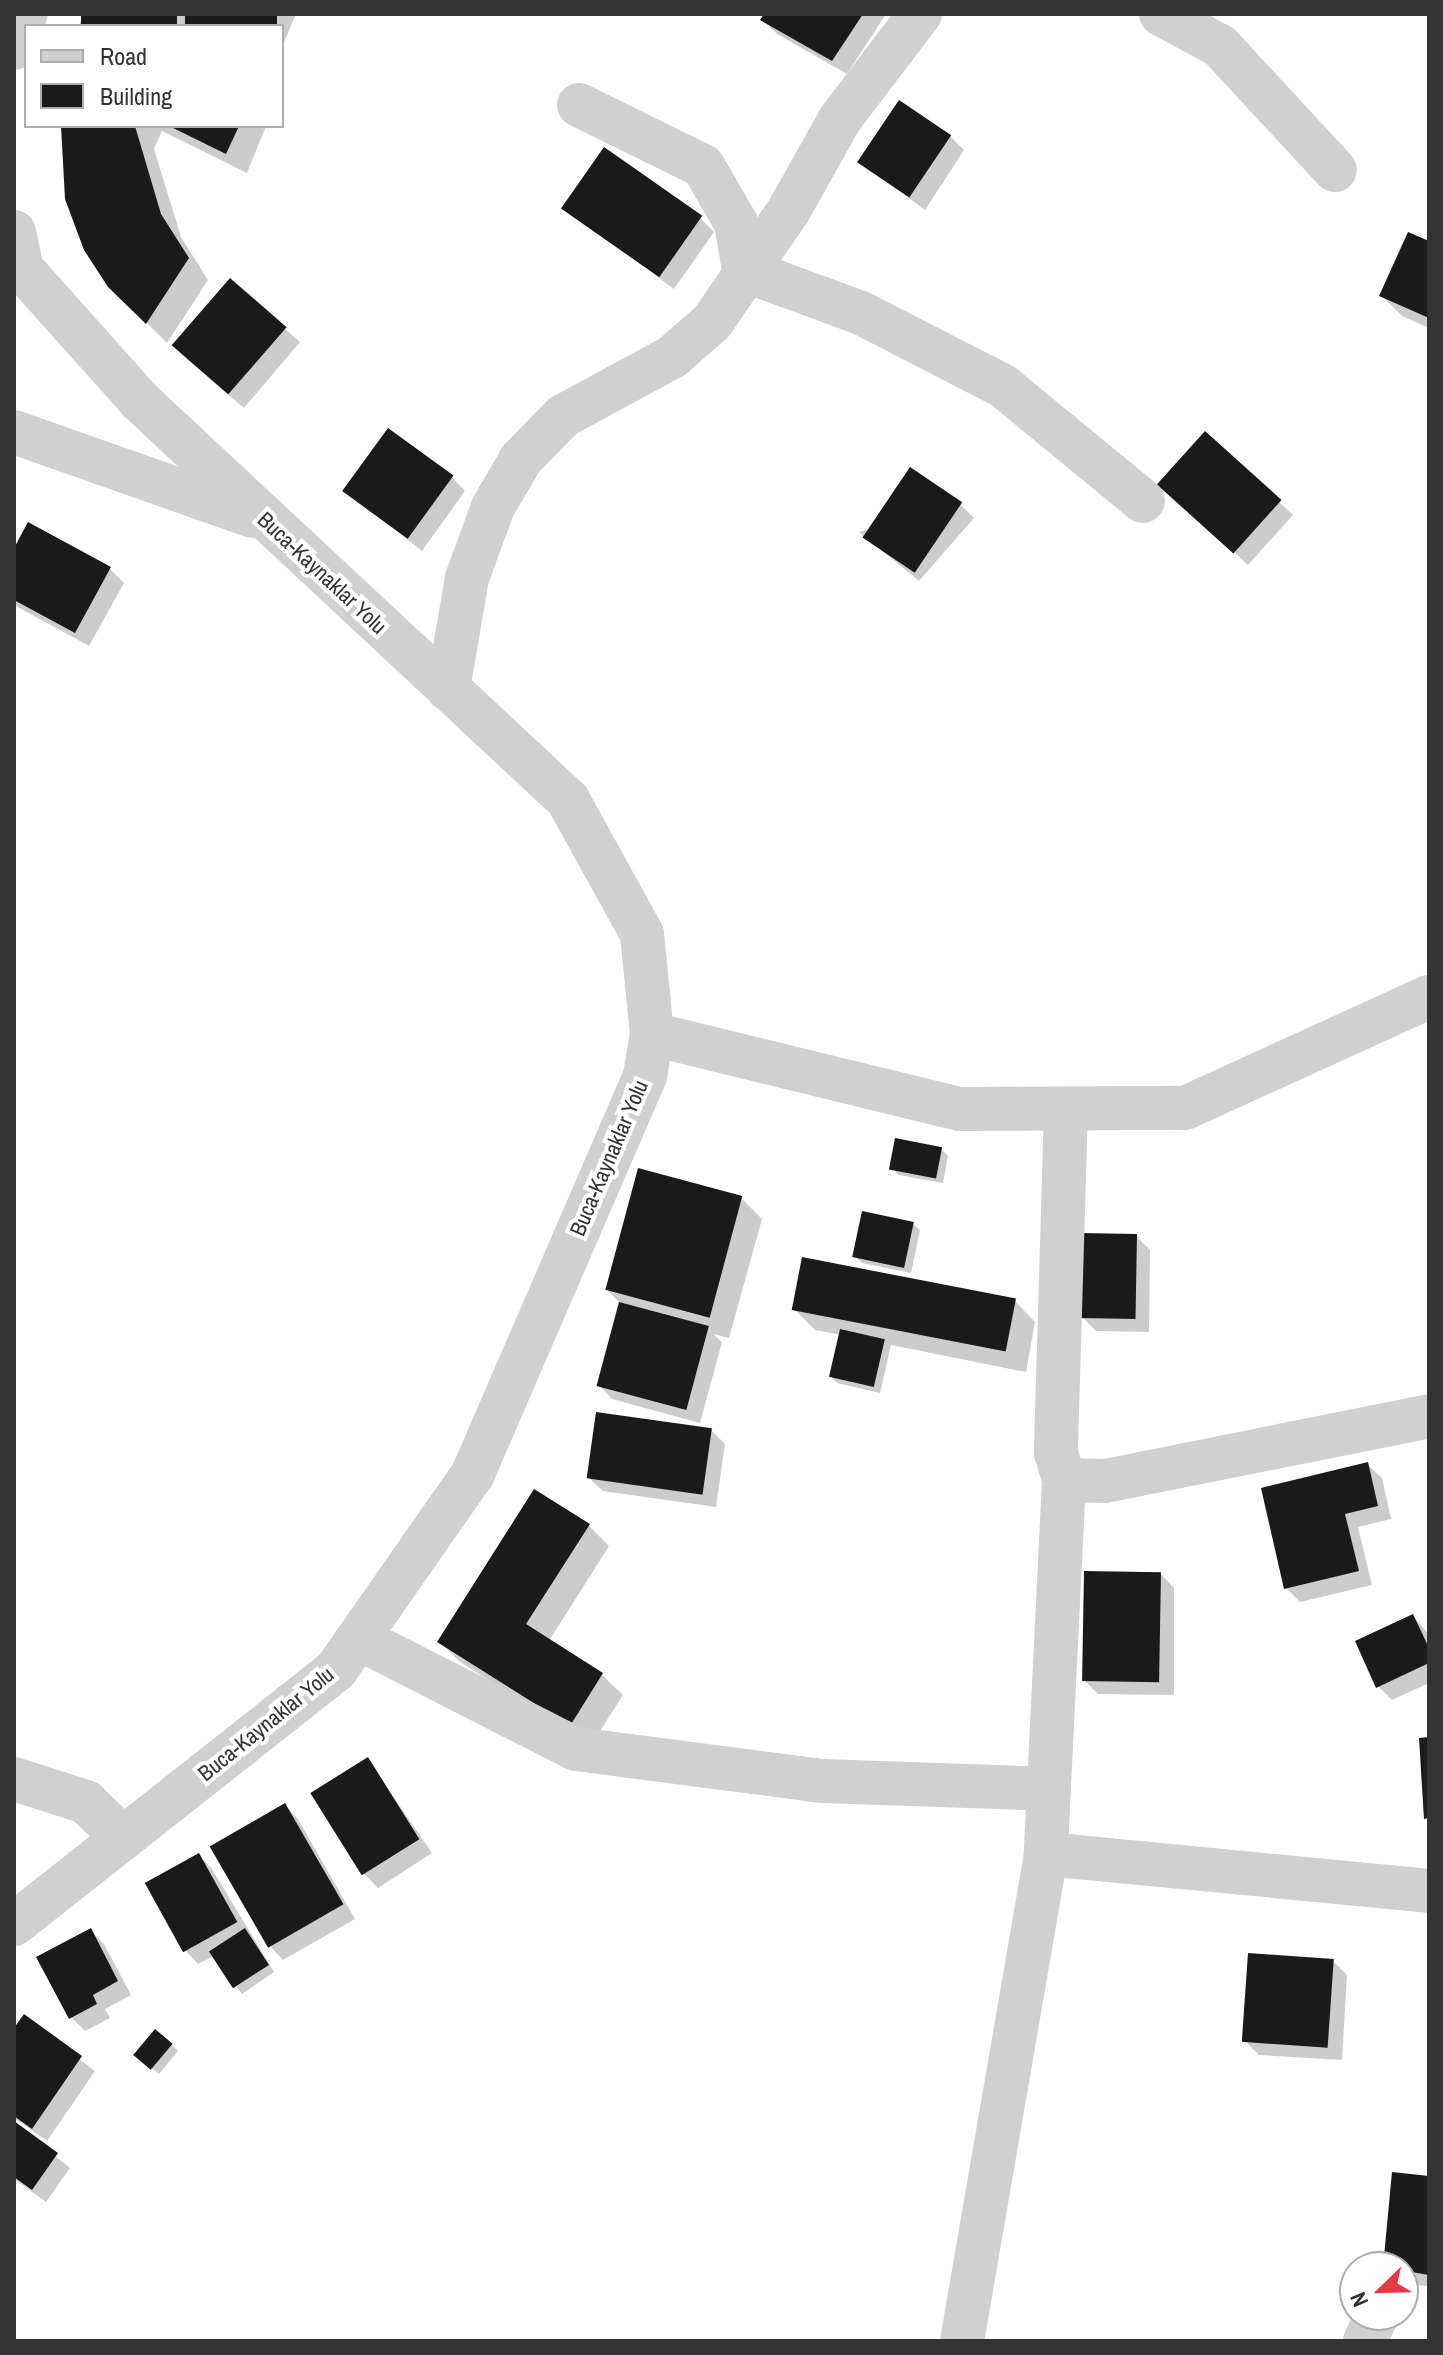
<!DOCTYPE html>
<html>
<head>
<meta charset="utf-8">
<style>
  body { margin:0 }
  #map { position:relative; width:1443px; height:2355px; overflow:hidden; background:#fff; font-family:"Archivo Narrow",sans-serif }
  div>[style] { position:absolute }
  [style*='--x'] { left:calc(var(--x)*1px); top:calc(var(--y)*1px); width:calc(var(--w)*1px); rotate:calc(var(--a)*1deg) }
  .shadow>* { inset:0; background:#0003 }
  .building>* { inset:0; background:#1a1a1a; transform-origin:0 0 }
  .minor>* { height:44px; margin:-22px; padding:0 22px; transform-origin:22px; border-radius:22px; background:#d0d0d0 }
  span { translate:-50% -50%; white-space:nowrap; text-align:center; line-height:1.15; -webkit-text-stroke:8px #fff; paint-order:stroke }
  .street-label { font-size:22px; color:#333 }
  .frame { position:absolute; inset:0; border:16px solid #333; pointer-events:none }
  .legend { position:absolute; left:24px; top:24px; width:260px; height:104px; box-sizing:border-box; background:#fff; border:2px solid #adadad; margin:0; padding:10px 14px; list-style:none; font-size:24px; color:#333 }
  .legend li { display:flex; align-items:center; gap:16px; height:40px }
  .legend b { width:40px; border:2px solid #adadad }
  .north { position:absolute; left:1339px; top:2251px; width:80px; height:80px; box-sizing:border-box; background:#fff; border:2px solid #adadad; border-radius:50%; rotate:247deg; font-size:22px; font-weight:700; line-height:32px; text-align:center; color:#333 }
  .north::after { content:''; display:block; margin:auto; width:28px; height:36px; background:#e63946; clip-path:polygon(50% 0,100% 100%,50% 72%,0 100%) }
</style>
</head>
<body>
<div id="map">
  <div class="shadow">
    <i style="clip-path:polygon(83px 14px,296px 14px,282px 47px,282px 26px,79px 26px)"></i>
    <i style="clip-path:polygon(767px 14px,886px 14px,847px 74px,777px 34px,763px 20px)"></i>
    <i style="clip-path:polygon(63px 126px,266px 126px,247px 173px,162px 131px,154px 149px,181px 237px,208px 280px,167px 343px,110px 286px,67px 199px)"></i>
    <i style="clip-path:polygon(950px 136px,964px 150px,925px 210px,860px 162px)"></i>
    <i style="clip-path:polygon(564px 207px,700px 218px,714px 232px,674px 289px)"></i>
    <i style="clip-path:polygon(1429px 243px,1429px 328px,1402px 316px,1382px 296px)"></i>
    <i style="clip-path:polygon(230px 281px,300px 342px,244px 408px,188px 360px)"></i>
    <i style="clip-path:polygon(452px 477px,465px 491px,422px 551px,345px 491px)"></i>
    <i style="clip-path:polygon(1174px 498px,1279px 502px,1293px 515px,1248px 565px)"></i>
    <i style="clip-path:polygon(960px 504px,974px 518px,919px 581px,859px 532px)"></i>
    <i style="clip-path:polygon(14px 552px,110px 569px,124px 583px,89px 646px,14px 605px)"></i>
    <i style="clip-path:polygon(941px 1149px,948px 1156px,943px 1183px,898px 1175px,892px 1168px)"></i>
    <i style="clip-path:polygon(741px 1198px,762px 1219px,729px 1338px,713px 1334px,722px 1342px,700px 1423px,612px 1399px,599px 1385px,621px 1304px,607px 1290px)"></i>
    <i style="clip-path:polygon(913px 1224px,920px 1230px,911px 1273px,862px 1263px,855px 1256px)"></i>
    <i style="clip-path:polygon(1136px 1236px,1150px 1250px,1149px 1332px,1096px 1331px,1082px 1317px)"></i>
    <i style="clip-path:polygon(1015px 1301px,1035px 1322px,1026px 1372px,891px 1345px,880px 1393px,837px 1383px,831px 1377px,841px 1335px,815px 1330px,794px 1309px)"></i>
    <i style="clip-path:polygon(711px 1430px,725px 1444px,716px 1507px,603px 1491px,589px 1478px)"></i>
    <i style="clip-path:polygon(1368px 1465px,1382px 1478px,1391px 1519px,1358px 1527px,1372px 1585px,1300px 1602px,1286px 1588px)"></i>
    <i style="clip-path:polygon(589px 1526px,609px 1546px,549px 1641px,602px 1675px,623px 1695px,591px 1745px,460px 1662px,440px 1642px)"></i>
    <i style="clip-path:polygon(1161px 1574px,1174px 1588px,1174px 1695px,1098px 1694px,1084px 1680px)"></i>
    <i style="clip-path:polygon(1413px 1616px,1429px 1635px,1429px 1683px,1392px 1700px,1378px 1686px)"></i>
    <i style="clip-path:polygon(368px 1760px,432px 1853px,378px 1888px,364px 1874px)"></i>
    <i style="clip-path:polygon(284px 1805px,298px 1819px,355px 1919px,283px 1960px,270px 1946px,212px 1847px)"></i>
    <i style="clip-path:polygon(199px 1855px,212px 1869px,274px 1972px,242px 1994px,214px 1956px,198px 1964px,185px 1950px)"></i>
    <i style="clip-path:polygon(90px 1930px,104px 1944px,131px 1995px,105px 2009px,110px 2018px,85px 2031px,71px 2017px)"></i>
    <i style="clip-path:polygon(1333px 1961px,1347px 1975px,1342px 2060px,1259px 2055px,1245px 2041px)"></i>
    <i style="clip-path:polygon(24px 2017px,95px 2071px,47px 2141px,14px 2118px,14px 2032px)"></i>
    <i style="clip-path:polygon(172px 2045px,178px 2051px,159px 2074px,139px 2058px)"></i>
    <i style="clip-path:polygon(14px 2123px,70px 2168px,46px 2202px,14px 2179px)"></i>
    <i style="clip-path:polygon(1429px 2178px,1429px 2286px,1403px 2284px,1403px 2267px)"></i>
  </div>
  <div class="building">
    <i style="left:81px;top:14px;width:96px;height:13px"></i>
    <i style="left:185px;top:14px;width:92px;height:13px"></i>
    <i style="clip-path:polygon(764px 14px,863px 14px,832px 61px,760px 20px)"></i>
    <i style="left:899px;top:100px;width:63px;height:75px;rotate:34deg"></i>
    <i style="clip-path:polygon(61px 126px,135px 126px,161px 214px,189px 258px,146px 324px,108px 287px,84px 250px,65px 199px)"></i>
    <i style="clip-path:polygon(169px 126px,239px 126px,226px 154px)"></i>
    <i style="left:604px;top:147px;width:120px;height:75px;rotate:35deg"></i>
    <i style="clip-path:polygon(1408px 232px,1429px 241px,1429px 318px,1379px 296px)"></i>
    <i style="left:230px;top:278px;width:75px;height:89px;rotate:41deg"></i>
    <i style="left:388px;top:428px;width:81px;height:78px;rotate:36deg"></i>
    <i style="left:1205px;top:431px;width:103px;height:72px;rotate:42deg"></i>
    <i style="left:910px;top:467px;width:63px;height:85px;rotate:34deg"></i>
    <i style="clip-path:polygon(28px 522px,111px 567px,75px 633px,14px 600px,14px 548px)"></i>
    <i style="left:895px;top:1138px;width:48px;height:32px;rotate:11deg"></i>
    <i style="left:638px;top:1168px;width:108px;height:126px;rotate:15deg"></i>
    <i style="left:862px;top:1211px;width:53px;height:47px;rotate:12deg"></i>
    <i style="left:1081px;top:1233px;width:56px;height:85px;rotate:1deg"></i>
    <i style="left:802px;top:1257px;width:218px;height:54px;rotate:11deg"></i>
    <i style="left:619px;top:1302px;width:93px;height:87px;rotate:15deg"></i>
    <i style="left:840px;top:1329px;width:46px;height:49px;rotate:13deg"></i>
    <i style="left:596px;top:1412px;width:117px;height:67px;rotate:8deg"></i>
    <i style="clip-path:polygon(1368px 1462px,1378px 1506px,1345px 1514px,1359px 1571px,1284px 1589px,1261px 1488px)"></i>
    <i style="clip-path:polygon(534px 1489px,590px 1524px,526px 1624px,603px 1673px,570px 1726px,437px 1642px)"></i>
    <i style="left:1084px;top:1571px;width:77px;height:110px;rotate:1deg"></i>
    <i style="clip-path:polygon(1413px 1614px,1429px 1648px,1429px 1663px,1376px 1688px,1355px 1641px)"></i>
    <i style="clip-path:polygon(1429px 1737px,1429px 1818px,1424px 1819px,1419px 1738px)"></i>
    <i style="left:368px;top:1757px;width:97px;height:68px;rotate:58deg"></i>
    <i style="left:285px;top:1803px;width:117px;height:87px;rotate:60deg"></i>
    <i style="left:199px;top:1853px;width:79px;height:62px;rotate:61deg"></i>
    <i style="clip-path:polygon(91px 1928px,118px 1981px,93px 1995px,97px 2004px,69px 2019px,36px 1957px)"></i>
    <i style="left:245px;top:1928px;width:44px;height:43px;rotate:57deg"></i>
    <i style="left:1248px;top:1953px;width:86px;height:89px;rotate:4deg"></i>
    <i style="clip-path:polygon(24px 2014px,82px 2056px,32px 2129px,14px 2116px,14px 2028px)"></i>
    <i style="left:155px;top:2029px;width:23px;height:34px;rotate:40deg"></i>
    <i style="clip-path:polygon(14px 2121px,58px 2153px,32px 2190px,14px 2177px)"></i>
    <i style="clip-path:polygon(1392px 2172px,1429px 2176px,1429px 2275px,1383px 2267px)"></i>
  </div>
  <div class="minor">
    <i style="--x:1161;--y:14;--w:67;--a:28.5"></i>
    <i style="--x:1220;--y:46;--w:169;--a:47.2"></i>
    <i style="--x:14;--y:48;--w:36;--a:-71"></i>
    <i style="--x:579;--y:105;--w:138;--a:26.2"></i>
    <i style="--x:703;--y:166;--w:66;--a:59.9"></i>
    <i style="--x:736;--y:223;--w:48;--a:80.3"></i>
    <i style="--x:744;--y:270;--w:125;--a:20.2"></i>
    <i style="--x:861;--y:313;--w:160;--a:27.2"></i>
    <i style="--x:1003;--y:386;--w:181;--a:39.4"></i>
    <i style="--x:14;--y:232;--w:38;--a:78"></i>
    <i style="--x:22;--y:269;--w:177;--a:48.2"></i>
    <i style="--x:140;--y:401;--w:585;--a:42.99"></i>
    <i style="--x:568;--y:800;--w:153;--a:61.1"></i>
    <i style="--x:642;--y:934;--w:100;--a:84.3"></i>
    <i style="--x:652;--y:1034;--w:43;--a:99.5"></i>
    <i style="--x:645;--y:1076;--w:435;--a:113.4"></i>
    <i style="--x:472;--y:1475;--w:238;--a:124.9"></i>
    <i style="--x:336;--y:1670;--w:410;--a:141.7"></i>
    <i style="--x:14;--y:432;--w:252;--a:19.4"></i>
    <i style="--x:448;--y:689;--w:113;--a:-80.3"></i>
    <i style="--x:467;--y:578;--w:76;--a:-69.9"></i>
    <i style="--x:493;--y:507;--w:56;--a:-59.7"></i>
    <i style="--x:521;--y:459;--w:60;--a:-45.7"></i>
    <i style="--x:563;--y:416;--w:124;--a:-28.4"></i>
    <i style="--x:672;--y:357;--w:53;--a:-41.2"></i>
    <i style="--x:712;--y:322;--w:136;--a:-55.5"></i>
    <i style="--x:789;--y:210;--w:104;--a:-60.7"></i>
    <i style="--x:840;--y:119;--w:132;--a:-52.7"></i>
    <i style="--x:652;--y:1034;--w:317;--a:13.7"></i>
    <i style="--x:960;--y:1109;--w:225;--a:-0.3"></i>
    <i style="--x:1185;--y:1108;--w:268;--a:-24.5"></i>
    <i style="--x:1066;--y:1109;--w:344;--a:91.7"></i>
    <i style="--x:1056;--y:1453;--w:28;--a:73"></i>
    <i style="--x:1064;--y:1480;--w:374;--a:92.8"></i>
    <i style="--x:1046;--y:1854;--w:385;--a:5.5"></i>
    <i style="--x:1064;--y:1480;--w:41;--a:1.4"></i>
    <i style="--x:1105;--y:1481;--w:330;--a:-11.3"></i>
    <i style="--x:358;--y:1638;--w:245;--a:27"></i>
    <i style="--x:576;--y:1749;--w:249;--a:7.4"></i>
    <i style="--x:823;--y:1781;--w:226;--a:2"></i>
    <i style="--x:14;--y:1779;--w:76;--a:17.7"></i>
    <i style="--x:86;--y:1802;--w:52;--a:44.2"></i>
    <i style="--x:962;--y:2341;--w:494;--a:-80.2"></i>
    <i style="--x:1365;--y:2341;--w:29;--a:-65"></i>
  </div>
  <div class="street-label">
    <span style="left:322px;top:573px;rotate:43deg">Buca-Kaynaklar Yolu</span>
    <span style="left:609px;top:1158px;rotate:-67deg">Buca-Kaynaklar Yolu</span>
    <span style="left:266px;top:1724px;rotate:-39deg">Buca-Kaynaklar Yolu</span>
  </div>
  <div class="frame"></div>
  <ul class="legend">
  <li><b style="height:10px;background:#d0d0d0"></b>Road</li>
  <li><b style="height:22px;background:#1a1a1a"></b>Building</li>
  </ul>
  <div class="north">N</div>
</div>
</body>
</html>
